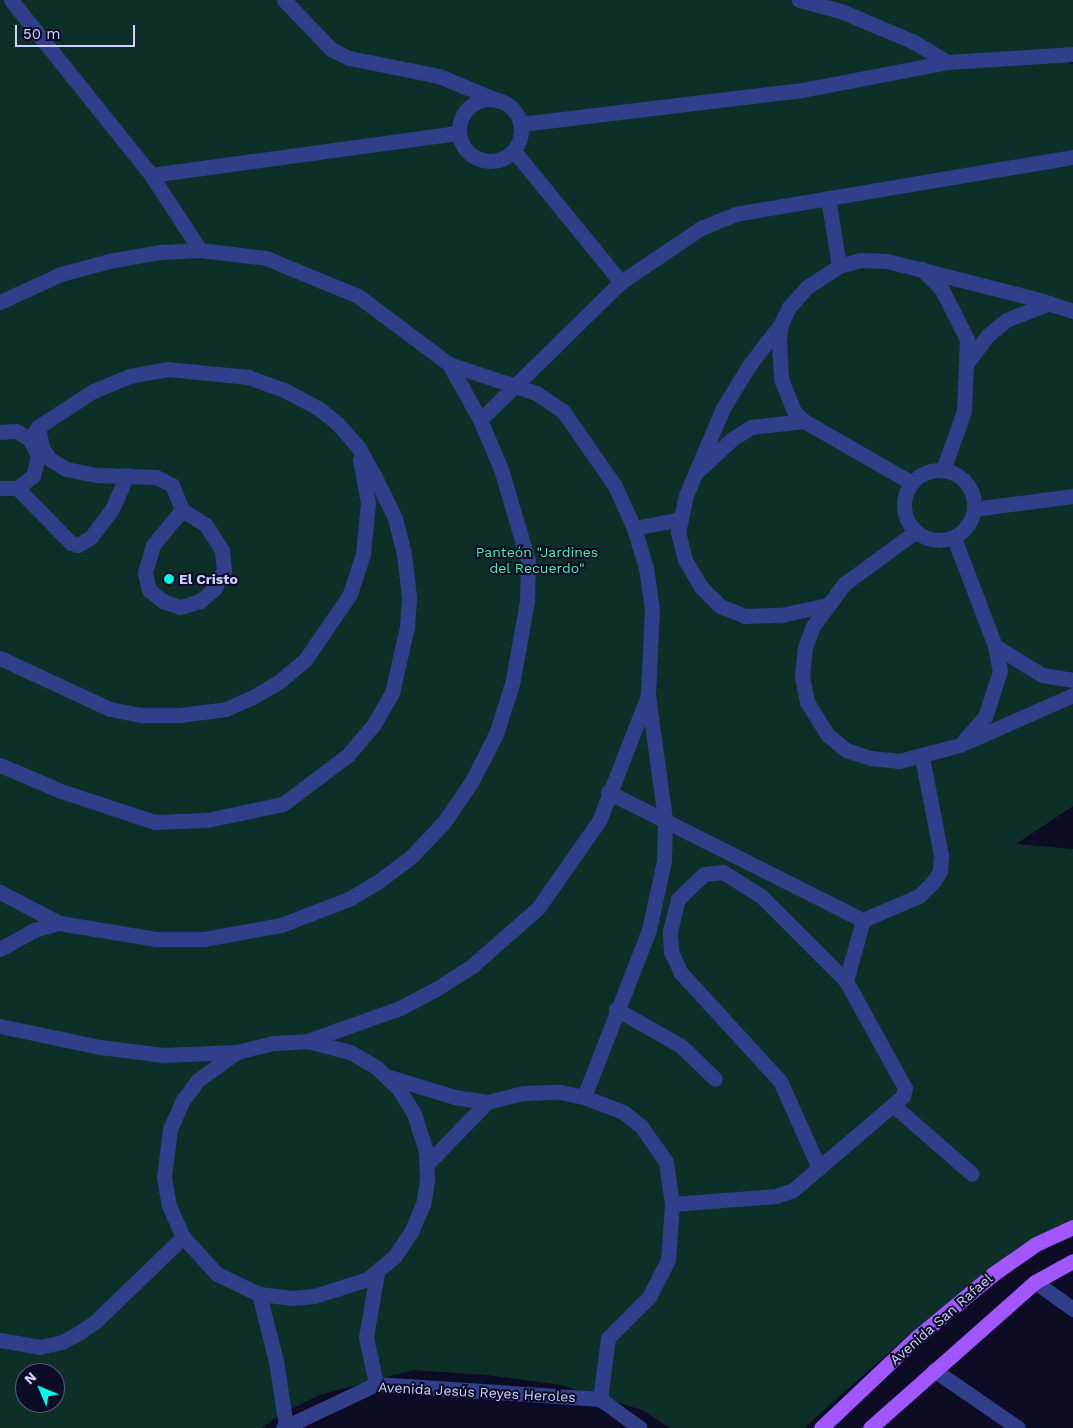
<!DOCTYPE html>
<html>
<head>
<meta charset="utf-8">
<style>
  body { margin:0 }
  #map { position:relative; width:1073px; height:1428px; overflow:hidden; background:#0c0c25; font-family:"Work Sans",sans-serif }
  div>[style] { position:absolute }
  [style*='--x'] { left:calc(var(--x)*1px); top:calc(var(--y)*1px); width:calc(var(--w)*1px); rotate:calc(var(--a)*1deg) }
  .green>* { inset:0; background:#0e2f28 }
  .minor>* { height:15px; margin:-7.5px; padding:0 7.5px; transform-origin:7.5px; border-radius:7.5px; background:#313e89 }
  .minor>.ring { margin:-7.5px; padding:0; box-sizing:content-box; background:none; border:15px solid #313e89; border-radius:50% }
  .major>* { height:15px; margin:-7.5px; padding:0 7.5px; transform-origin:7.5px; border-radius:7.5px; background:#a256ff }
  .dots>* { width:14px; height:14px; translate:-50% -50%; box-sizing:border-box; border:2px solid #0c0c25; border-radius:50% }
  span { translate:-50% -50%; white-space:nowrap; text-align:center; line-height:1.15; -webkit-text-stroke:4px #0c0c25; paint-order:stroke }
  .park-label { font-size:14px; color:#4eeca9 }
  .poi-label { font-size:14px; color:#cfd2ff; font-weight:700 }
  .left { translate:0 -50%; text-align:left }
  .street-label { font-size:14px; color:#cfd2ff }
  .north { position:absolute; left:15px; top:1363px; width:50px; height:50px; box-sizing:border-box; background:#0c0c25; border:1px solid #5a5b7c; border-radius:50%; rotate:315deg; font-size:14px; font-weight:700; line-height:20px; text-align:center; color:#cfd2ff }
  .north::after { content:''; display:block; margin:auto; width:18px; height:22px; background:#00fae7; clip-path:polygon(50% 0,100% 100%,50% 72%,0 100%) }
  .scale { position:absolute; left:15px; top:25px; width:120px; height:22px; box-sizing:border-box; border:2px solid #cfd2ff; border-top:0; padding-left:6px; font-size:15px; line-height:18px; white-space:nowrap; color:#cfd2ff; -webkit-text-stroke:4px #0c0c25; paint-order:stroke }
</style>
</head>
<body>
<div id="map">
  <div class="green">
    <i style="clip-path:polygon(evenodd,0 0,1073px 0,1073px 50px,1069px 63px,1073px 64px,1073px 806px,1016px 844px,1073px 849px,1073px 1224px,911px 1333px,804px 1428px,670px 1428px,642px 1410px,561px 1385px,487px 1375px,413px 1370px,319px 1395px,281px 1414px,262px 1428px,0 1428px,0 0,25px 1373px,55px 1373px,55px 1403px,25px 1403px,25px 1373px)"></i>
  </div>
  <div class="minor">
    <i style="--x:11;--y:0;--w:224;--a:51.3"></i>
    <i style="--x:151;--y:175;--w:90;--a:56.8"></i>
    <i style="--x:284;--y:0;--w:68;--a:46.2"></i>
    <i style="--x:331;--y:49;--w:20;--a:27"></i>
    <i style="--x:349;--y:58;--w:92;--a:11.3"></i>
    <i style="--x:439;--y:76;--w:65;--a:22.6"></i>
    <i style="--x:799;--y:0;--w:43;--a:14.7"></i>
    <i style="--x:841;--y:11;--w:79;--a:23"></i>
    <i style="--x:914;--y:42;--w:39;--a:31"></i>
    <i style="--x:947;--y:62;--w:126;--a:-3.6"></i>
    <i class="ring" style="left:459px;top:99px;width:47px;height:47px"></i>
    <i style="--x:521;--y:124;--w:283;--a:-6.9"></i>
    <i style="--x:802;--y:90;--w:148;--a:-10.9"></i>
    <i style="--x:514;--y:151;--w:169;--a:50.8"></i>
    <i style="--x:151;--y:175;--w:311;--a:-7.8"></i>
    <i style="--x:828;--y:198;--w:69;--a:80.8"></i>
    <i style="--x:922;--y:269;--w:29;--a:46"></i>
    <i style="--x:942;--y:290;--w:55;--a:63"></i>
    <i style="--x:967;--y:339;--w:72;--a:92.4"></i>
    <i style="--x:964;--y:411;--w:63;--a:109.6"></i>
    <i style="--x:0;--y:302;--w:67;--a:-24.7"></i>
    <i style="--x:61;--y:274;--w:50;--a:-15.2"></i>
    <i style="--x:109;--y:261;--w:52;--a:-10"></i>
    <i style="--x:160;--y:252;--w:40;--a:-2.9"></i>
    <i style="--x:200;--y:250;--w:66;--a:6.9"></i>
    <i style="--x:266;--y:258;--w:100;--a:22.4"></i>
    <i style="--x:358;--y:296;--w:114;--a:36.8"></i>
    <i style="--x:449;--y:364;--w:64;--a:61"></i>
    <i style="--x:480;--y:420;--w:53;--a:66.8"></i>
    <i style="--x:501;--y:469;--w:96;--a:73.6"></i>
    <i style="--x:528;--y:561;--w:40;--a:91.4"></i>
    <i style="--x:527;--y:601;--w:84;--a:100.2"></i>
    <i style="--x:512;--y:684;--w:52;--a:107.7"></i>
    <i style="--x:496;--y:734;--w:53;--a:117.1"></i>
    <i style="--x:472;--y:781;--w:50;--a:124.3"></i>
    <i style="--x:444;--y:822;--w:47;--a:133.3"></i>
    <i style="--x:412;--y:856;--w:41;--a:142.9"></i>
    <i style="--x:379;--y:881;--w:33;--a:149"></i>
    <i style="--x:351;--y:898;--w:75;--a:158.9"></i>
    <i style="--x:281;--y:925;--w:78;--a:169.7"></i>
    <i style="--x:204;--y:939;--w:48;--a:180"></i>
    <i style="--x:156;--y:939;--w:98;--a:-170.6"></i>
    <i style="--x:59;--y:923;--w:67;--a:-152.3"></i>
    <i style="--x:781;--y:324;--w:51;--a:127.8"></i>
    <i style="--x:750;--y:364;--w:52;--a:121.5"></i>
    <i style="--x:723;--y:408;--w:95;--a:113"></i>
    <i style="--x:686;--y:495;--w:38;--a:102"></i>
    <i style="--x:678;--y:532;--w:29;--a:76"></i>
    <i style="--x:685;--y:560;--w:31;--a:59"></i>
    <i style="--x:701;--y:587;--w:27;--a:45"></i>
    <i style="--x:720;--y:606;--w:27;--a:22"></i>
    <i style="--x:745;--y:616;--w:36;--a:-2"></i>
    <i style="--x:781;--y:615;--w:47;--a:-12.3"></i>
    <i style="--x:967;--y:363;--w:34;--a:-53"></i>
    <i style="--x:987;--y:336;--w:25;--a:-40"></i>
    <i style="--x:1006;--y:320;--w:47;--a:-21.1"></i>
    <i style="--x:449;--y:364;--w:92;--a:18.4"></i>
    <i style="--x:536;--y:393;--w:32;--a:34"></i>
    <i style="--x:563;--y:411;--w:91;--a:55.3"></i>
    <i style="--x:615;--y:486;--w:46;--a:65.7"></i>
    <i style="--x:634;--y:528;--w:42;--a:73.3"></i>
    <i style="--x:646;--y:568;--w:41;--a:81.7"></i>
    <i style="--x:652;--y:609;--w:86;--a:92.7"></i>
    <i style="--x:648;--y:695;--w:125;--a:82.2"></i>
    <i style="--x:665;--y:819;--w:42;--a:91.4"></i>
    <i style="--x:664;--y:861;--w:71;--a:102.3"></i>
    <i style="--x:649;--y:930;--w:179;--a:111.3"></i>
    <i style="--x:480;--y:420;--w:197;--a:-44.4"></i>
    <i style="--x:621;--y:282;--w:97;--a:-34"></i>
    <i style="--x:701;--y:228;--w:37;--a:-22"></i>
    <i style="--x:735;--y:214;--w:343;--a:-9.6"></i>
    <i style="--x:38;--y:427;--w:21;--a:79"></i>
    <i style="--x:42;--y:448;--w:14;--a:54"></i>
    <i style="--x:50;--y:459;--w:19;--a:32"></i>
    <i style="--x:66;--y:469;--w:33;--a:11"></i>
    <i style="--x:98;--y:475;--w:58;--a:2"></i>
    <i style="--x:156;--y:477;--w:18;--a:27"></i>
    <i style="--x:172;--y:485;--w:27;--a:68"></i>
    <i style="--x:182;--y:510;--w:28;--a:32"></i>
    <i style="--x:206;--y:525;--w:31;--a:58"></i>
    <i style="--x:222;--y:551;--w:19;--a:84"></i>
    <i style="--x:224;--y:570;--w:20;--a:117"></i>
    <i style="--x:215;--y:588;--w:20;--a:139"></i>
    <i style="--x:200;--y:601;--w:21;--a:163"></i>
    <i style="--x:180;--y:607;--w:18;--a:-161"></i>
    <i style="--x:163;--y:601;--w:18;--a:-142"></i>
    <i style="--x:149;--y:590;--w:18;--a:-103"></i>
    <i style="--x:145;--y:572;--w:28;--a:-73"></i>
    <i style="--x:153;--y:545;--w:45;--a:-50.4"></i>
    <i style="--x:0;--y:432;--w:16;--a:-4"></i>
    <i style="--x:16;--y:431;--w:16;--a:30"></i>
    <i style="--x:30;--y:439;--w:20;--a:66"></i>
    <i style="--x:38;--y:457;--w:20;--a:105"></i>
    <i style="--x:33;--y:476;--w:20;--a:143"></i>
    <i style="--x:17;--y:488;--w:17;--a:180"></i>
    <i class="ring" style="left:904px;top:470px;width:55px;height:55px"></i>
    <i style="--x:699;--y:470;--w:45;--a:-43.2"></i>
    <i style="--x:732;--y:439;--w:22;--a:-32"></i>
    <i style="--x:751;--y:427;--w:53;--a:-6.5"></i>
    <i style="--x:912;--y:483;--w:125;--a:-150.1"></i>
    <i style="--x:804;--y:421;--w:14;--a:-135"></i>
    <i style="--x:794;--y:411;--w:35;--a:-112"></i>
    <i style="--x:781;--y:379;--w:39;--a:-93"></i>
    <i style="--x:779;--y:340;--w:16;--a:-83"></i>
    <i style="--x:781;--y:324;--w:19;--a:-65"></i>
    <i style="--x:789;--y:307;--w:27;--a:-48"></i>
    <i style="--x:807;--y:287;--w:38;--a:-33"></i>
    <i style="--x:839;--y:266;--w:22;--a:-16"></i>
    <i style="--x:860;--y:260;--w:27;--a:2"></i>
    <i style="--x:887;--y:261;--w:154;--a:14.3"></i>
    <i style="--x:1036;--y:299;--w:39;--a:18"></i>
    <i style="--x:17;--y:488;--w:77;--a:45.5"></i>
    <i style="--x:71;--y:543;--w:7;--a:16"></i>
    <i style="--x:78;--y:545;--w:15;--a:-32"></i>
    <i style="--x:91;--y:537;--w:35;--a:-53"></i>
    <i style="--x:112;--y:509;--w:37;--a:-66"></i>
    <i style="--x:974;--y:509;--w:100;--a:-7.5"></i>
    <i style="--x:634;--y:528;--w:48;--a:-10.8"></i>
    <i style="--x:915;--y:532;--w:88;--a:143.8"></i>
    <i style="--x:844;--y:584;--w:52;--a:126.4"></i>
    <i style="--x:813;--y:626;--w:22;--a:111"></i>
    <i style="--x:805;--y:647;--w:29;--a:96"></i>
    <i style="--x:802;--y:676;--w:26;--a:79"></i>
    <i style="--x:807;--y:702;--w:39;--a:58"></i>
    <i style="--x:828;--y:735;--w:23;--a:40"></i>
    <i style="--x:846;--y:750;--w:26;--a:18"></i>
    <i style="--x:871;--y:758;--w:28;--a:6"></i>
    <i style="--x:899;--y:761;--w:63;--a:-14.7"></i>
    <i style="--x:960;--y:745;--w:124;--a:-23.9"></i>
    <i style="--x:954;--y:538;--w:116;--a:69.2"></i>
    <i style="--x:995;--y:646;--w:25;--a:79"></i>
    <i style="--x:1000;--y:671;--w:48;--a:108.1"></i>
    <i style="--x:985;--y:717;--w:31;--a:132"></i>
    <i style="--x:995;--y:646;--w:55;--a:31.7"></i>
    <i style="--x:1042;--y:675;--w:31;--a:9"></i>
    <i style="--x:0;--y:658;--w:121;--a:24.9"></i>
    <i style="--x:110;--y:709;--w:33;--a:11"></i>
    <i style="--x:142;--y:715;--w:38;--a:0"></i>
    <i style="--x:180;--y:715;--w:46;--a:-7.4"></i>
    <i style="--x:226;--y:709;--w:27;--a:-24"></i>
    <i style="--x:251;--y:698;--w:34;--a:-30"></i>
    <i style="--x:280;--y:681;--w:33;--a:-40"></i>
    <i style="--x:305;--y:660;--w:80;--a:-55.7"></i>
    <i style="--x:350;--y:594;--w:42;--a:-72"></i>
    <i style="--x:363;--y:554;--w:51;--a:-84.4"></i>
    <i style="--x:368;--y:503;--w:44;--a:-100.5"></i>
    <i style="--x:0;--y:765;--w:66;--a:23.1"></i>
    <i style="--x:61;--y:791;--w:99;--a:18.3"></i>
    <i style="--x:155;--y:822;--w:52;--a:-2.2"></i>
    <i style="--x:207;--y:820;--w:78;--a:-11.9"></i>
    <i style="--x:283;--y:804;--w:81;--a:-37"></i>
    <i style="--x:348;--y:755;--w:40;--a:-50"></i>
    <i style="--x:374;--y:724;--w:36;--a:-60"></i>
    <i style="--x:392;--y:693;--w:68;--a:-77.2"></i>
    <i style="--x:407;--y:627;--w:30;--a:-86"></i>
    <i style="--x:409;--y:597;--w:43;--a:-96.6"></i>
    <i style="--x:404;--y:554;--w:37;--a:-104"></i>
    <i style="--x:395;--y:518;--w:43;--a:-116"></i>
    <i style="--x:376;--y:479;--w:37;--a:-119"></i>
    <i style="--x:358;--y:447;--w:30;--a:-131"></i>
    <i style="--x:338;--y:424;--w:26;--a:-141"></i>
    <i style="--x:318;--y:408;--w:38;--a:-152"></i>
    <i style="--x:284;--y:390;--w:37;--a:-160"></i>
    <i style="--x:249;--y:377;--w:81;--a:-174.4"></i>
    <i style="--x:168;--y:369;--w:39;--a:170"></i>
    <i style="--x:130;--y:376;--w:40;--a:158"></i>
    <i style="--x:93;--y:391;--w:66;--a:146.8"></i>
    <i style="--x:38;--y:427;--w:14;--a:124"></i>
    <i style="--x:608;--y:792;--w:285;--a:26.7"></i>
    <i style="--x:863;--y:920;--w:61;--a:-23.2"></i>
    <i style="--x:919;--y:896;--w:21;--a:-45"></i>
    <i style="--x:934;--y:881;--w:12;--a:-59"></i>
    <i style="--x:940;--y:871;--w:16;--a:-86"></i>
    <i style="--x:941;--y:855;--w:100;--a:-101"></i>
    <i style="--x:0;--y:949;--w:39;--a:-29"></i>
    <i style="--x:34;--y:930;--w:26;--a:-16"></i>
    <i style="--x:616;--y:1009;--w:75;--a:29.6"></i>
    <i style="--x:681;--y:1046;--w:47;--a:44.1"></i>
    <i style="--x:0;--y:1026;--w:102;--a:11.9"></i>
    <i style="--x:100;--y:1047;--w:64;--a:7.2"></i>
    <i style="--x:163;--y:1055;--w:74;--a:-2.3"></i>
    <i style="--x:237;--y:1052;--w:37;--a:-14"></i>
    <i style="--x:273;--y:1043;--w:34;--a:-3"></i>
    <i style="--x:307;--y:1041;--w:44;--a:14.3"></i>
    <i style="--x:350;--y:1052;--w:30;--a:30"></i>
    <i style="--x:376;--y:1067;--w:30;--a:44"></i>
    <i style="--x:398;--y:1088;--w:31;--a:58"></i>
    <i style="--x:414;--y:1114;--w:40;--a:72"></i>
    <i style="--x:426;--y:1152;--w:28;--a:88"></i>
    <i style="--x:427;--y:1180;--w:24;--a:99"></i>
    <i style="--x:423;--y:1204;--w:30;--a:113"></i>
    <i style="--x:411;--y:1232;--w:29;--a:124"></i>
    <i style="--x:395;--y:1256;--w:35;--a:140"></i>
    <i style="--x:368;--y:1279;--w:57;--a:162.5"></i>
    <i style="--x:314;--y:1296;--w:22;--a:175"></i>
    <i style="--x:292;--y:1298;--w:33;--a:-173"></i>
    <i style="--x:259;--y:1294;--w:47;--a:-154.5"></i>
    <i style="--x:217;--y:1274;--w:50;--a:-132.6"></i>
    <i style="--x:183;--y:1237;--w:34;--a:-114"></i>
    <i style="--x:169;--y:1206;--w:29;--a:-100"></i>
    <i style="--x:164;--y:1177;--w:48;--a:-82.9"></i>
    <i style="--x:170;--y:1129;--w:32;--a:-66"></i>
    <i style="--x:183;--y:1100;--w:25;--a:-53"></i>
    <i style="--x:198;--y:1080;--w:48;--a:-35.7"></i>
    <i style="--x:310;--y:1040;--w:96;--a:-19.6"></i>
    <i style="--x:400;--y:1008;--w:41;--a:-27.8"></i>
    <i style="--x:436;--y:989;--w:43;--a:-32.6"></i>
    <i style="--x:472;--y:966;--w:88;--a:-41.3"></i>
    <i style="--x:538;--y:908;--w:106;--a:-55"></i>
    <i style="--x:599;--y:821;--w:135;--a:-68.7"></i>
    <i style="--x:389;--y:1077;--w:69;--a:16.9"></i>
    <i style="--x:455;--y:1097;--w:32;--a:9"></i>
    <i style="--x:487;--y:1102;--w:38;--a:-14"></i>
    <i style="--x:524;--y:1093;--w:36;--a:-2"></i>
    <i style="--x:560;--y:1092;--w:25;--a:12"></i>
    <i style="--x:584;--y:1097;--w:42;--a:21"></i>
    <i style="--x:623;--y:1112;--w:23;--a:38"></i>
    <i style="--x:641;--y:1126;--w:44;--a:55.2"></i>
    <i style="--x:666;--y:1162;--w:42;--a:81.9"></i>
    <i style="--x:672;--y:1204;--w:56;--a:94.1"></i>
    <i style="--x:668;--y:1260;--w:42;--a:117.2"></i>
    <i style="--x:649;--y:1297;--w:58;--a:135"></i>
    <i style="--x:608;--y:1338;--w:62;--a:97.5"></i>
    <i style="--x:894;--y:1106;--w:103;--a:41.1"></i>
    <i style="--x:427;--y:1164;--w:86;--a:-45.9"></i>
    <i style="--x:819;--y:1168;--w:95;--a:-114.1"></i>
    <i style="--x:780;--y:1081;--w:147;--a:-132.5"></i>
    <i style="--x:681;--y:973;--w:23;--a:-115"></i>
    <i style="--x:671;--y:952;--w:21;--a:-93"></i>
    <i style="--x:670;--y:931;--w:33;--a:-76"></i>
    <i style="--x:678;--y:899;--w:36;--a:-44"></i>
    <i style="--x:704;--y:874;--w:19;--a:-6"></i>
    <i style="--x:723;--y:872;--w:45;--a:32.3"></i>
    <i style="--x:761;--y:896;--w:120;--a:45"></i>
    <i style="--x:672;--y:1204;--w:104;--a:-4.4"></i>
    <i style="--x:776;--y:1196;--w:18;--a:-19"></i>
    <i style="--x:793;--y:1190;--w:145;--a:-40.5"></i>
    <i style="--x:903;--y:1096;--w:8;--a:-76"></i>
    <i style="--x:905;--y:1088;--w:122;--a:-118.9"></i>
    <i style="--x:846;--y:981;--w:63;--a:-74.4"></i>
    <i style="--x:1035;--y:1282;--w:47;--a:35.4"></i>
    <i style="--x:259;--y:1294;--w:69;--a:75.8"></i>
    <i style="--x:276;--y:1361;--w:66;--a:81.3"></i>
    <i style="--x:0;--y:1340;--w:40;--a:10"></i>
    <i style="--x:39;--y:1347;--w:24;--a:-12"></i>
    <i style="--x:62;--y:1342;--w:17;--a:-28"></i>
    <i style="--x:77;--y:1334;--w:23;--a:-34"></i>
    <i style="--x:96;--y:1321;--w:121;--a:-44"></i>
    <i style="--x:934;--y:1370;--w:102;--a:34.6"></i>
    <i style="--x:376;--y:1384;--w:48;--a:-102"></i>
    <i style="--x:366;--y:1337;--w:65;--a:-80.2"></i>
    <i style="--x:283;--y:1428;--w:103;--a:-25.3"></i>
    <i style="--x:376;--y:1384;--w:225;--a:3.8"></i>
    <i style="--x:600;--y:1399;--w:49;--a:35.9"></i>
  </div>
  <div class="major">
    <i style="--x:821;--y:1428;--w:131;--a:-43.5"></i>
    <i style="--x:916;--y:1338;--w:100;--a:-39.7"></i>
    <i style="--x:993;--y:1274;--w:52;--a:-34.9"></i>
    <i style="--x:1036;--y:1244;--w:41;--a:-24.7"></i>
    <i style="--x:870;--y:1428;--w:220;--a:-41.5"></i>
    <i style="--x:1035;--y:1282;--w:43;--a:-28.9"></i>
  </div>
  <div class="dots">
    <i style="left:169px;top:579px;background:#00fae7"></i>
  </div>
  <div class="park-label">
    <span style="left:537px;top:560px">Panteón "Jardines<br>del Recuerdo"</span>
  </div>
  <div class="poi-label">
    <span class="left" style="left:179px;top:579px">El Cristo</span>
  </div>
  <div class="street-label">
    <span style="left:941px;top:1319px;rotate:-41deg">Avenida San Rafael</span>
    <span style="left:477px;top:1392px;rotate:3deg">Avenida Jesús Reyes Heroles</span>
  </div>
  <div class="north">N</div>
  <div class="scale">50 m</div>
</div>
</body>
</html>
